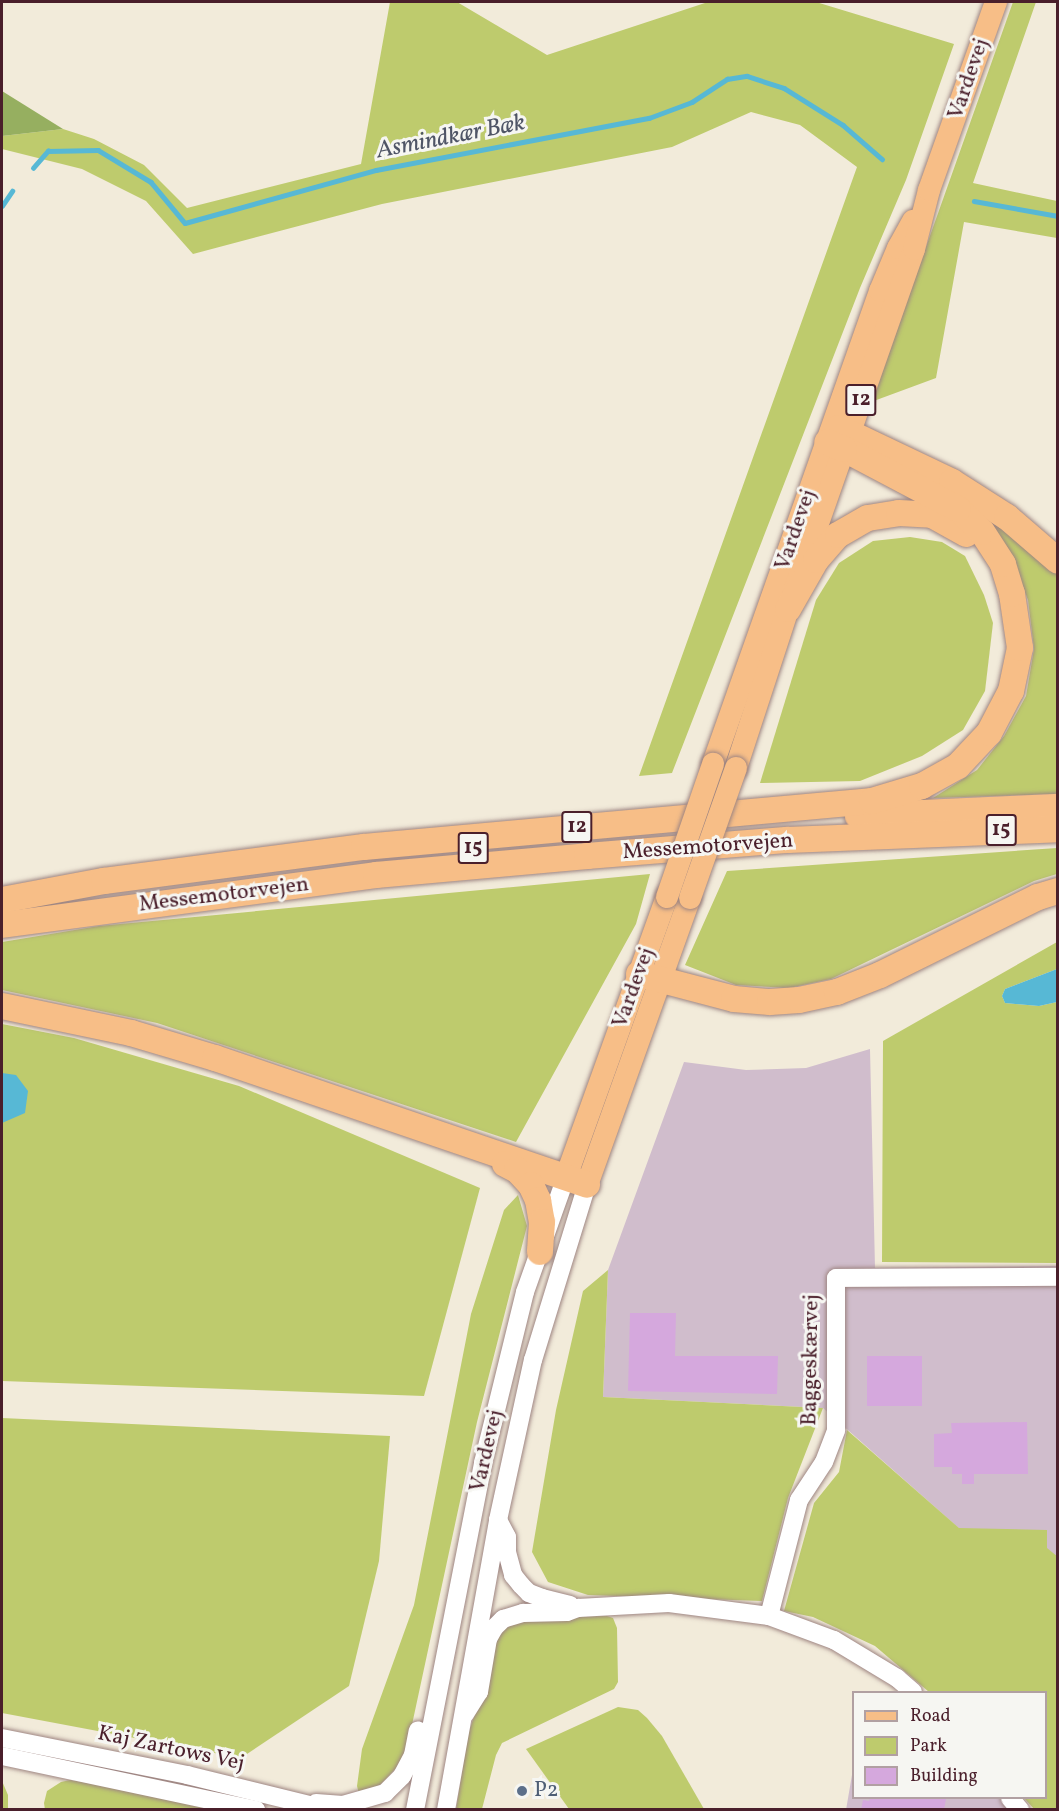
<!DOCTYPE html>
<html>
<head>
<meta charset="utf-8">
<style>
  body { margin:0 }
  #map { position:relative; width:1059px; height:1811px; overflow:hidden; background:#f2ebda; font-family:Vollkorn,serif }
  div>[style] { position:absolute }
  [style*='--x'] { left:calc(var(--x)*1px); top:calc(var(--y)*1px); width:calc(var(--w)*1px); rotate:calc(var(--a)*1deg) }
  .industrial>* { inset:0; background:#d0bdcc }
  .green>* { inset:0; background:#becb6d }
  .forest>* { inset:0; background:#96af60 }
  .water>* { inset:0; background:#57b8d5 }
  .stream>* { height:4.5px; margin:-2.25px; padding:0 2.25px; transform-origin:2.25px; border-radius:2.25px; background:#57b8d5 }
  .building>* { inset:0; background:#d5a8dd; transform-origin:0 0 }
  .roads { filter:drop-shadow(0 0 2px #9e8582) drop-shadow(0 0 2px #9e8582) }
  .minor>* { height:18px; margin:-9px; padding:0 9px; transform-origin:9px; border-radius:9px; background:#fff }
  .major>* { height:22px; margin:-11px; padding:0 11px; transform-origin:11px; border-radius:11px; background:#f7be87 }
  .highway>* { height:26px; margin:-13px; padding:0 13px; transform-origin:13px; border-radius:13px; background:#f7be87 }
  .bridges { filter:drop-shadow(0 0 2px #9e8582) drop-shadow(0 0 2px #9e8582) }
  .major-bridge>* { height:22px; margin:-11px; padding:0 11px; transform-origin:11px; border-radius:11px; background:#f7be87 }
  .dots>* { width:16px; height:16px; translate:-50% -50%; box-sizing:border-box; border:3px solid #f6f6f2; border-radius:50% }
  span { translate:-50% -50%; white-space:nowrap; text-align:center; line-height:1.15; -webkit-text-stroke:6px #f6f6f2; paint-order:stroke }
  .shield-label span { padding:2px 4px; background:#f6f6f2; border:2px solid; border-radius:4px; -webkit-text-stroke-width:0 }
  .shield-label { font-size:21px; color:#4a1f2b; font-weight:700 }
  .street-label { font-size:22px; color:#4a1f2b }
  .service-label { font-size:22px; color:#4e5e75 }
  .left { translate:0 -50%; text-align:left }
  .water-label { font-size:24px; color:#4f5566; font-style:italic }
  .frame { position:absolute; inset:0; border:3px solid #4a1f2b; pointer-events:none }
  .legend { position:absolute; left:852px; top:1691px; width:195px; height:108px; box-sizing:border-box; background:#f6f6f2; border:2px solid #b1a0a2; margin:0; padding:8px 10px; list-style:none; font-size:18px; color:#4a1f2b }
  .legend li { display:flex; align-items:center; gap:12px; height:30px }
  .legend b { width:30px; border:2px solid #b1a0a2 }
</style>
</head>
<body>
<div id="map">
  <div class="industrial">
    <i style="clip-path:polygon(870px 1049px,875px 1268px,1057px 1266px,1057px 1615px,823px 1408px,603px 1397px,608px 1270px,684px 1062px,746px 1070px,806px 1068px)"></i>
    <i style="clip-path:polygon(853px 1769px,854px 1798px,1001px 1798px,1012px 1809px,846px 1810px)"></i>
  </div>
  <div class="green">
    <i style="clip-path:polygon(390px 2px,457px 2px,547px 55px,708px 2px,816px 2px,954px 44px,906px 180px,860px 288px,672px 773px,639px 776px,857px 167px,800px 125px,751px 112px,672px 147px,382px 204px,193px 254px,146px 201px,82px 169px,2px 149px,2px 136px,63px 129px,94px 139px,144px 165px,187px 208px,361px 164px)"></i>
    <i style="clip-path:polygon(1013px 2px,1036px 2px,973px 183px,1057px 201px,1057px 238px,964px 222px,936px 378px,871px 402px)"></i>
    <i style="clip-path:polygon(970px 506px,1004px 525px,1057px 574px,1057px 794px,933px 798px,977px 770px,1004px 736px,1026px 696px,1034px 649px,1028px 600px,1015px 566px)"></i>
    <i style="clip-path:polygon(910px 537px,942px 542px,965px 556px,984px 595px,993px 623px,985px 691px,963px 730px,922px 756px,860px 781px,760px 783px,816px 600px,839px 563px,873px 541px)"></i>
    <i style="clip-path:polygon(1057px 848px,1057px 874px,1034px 881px,831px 979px,789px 988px,736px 985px,685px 965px,727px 871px)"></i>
    <i style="clip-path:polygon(650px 874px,636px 924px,516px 1142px,157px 1023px,2px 990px,2px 942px,99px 926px)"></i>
    <i style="clip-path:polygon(1057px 942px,1057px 969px,1005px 989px,1002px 996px,1005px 1003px,1039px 1006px,1057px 1002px,1057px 1263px,882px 1262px,883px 1041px)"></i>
    <i style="clip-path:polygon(2px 1024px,74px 1038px,239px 1086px,480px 1188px,424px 1396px,2px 1381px)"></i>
    <i style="clip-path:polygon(518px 1195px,527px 1226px,477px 1422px,407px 1748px,397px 1767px,380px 1785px,359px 1794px,357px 1786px,362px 1749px,414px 1605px,471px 1314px,504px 1210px)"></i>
    <i style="clip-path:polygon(608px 1270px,603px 1397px,823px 1408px,788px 1498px,762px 1601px,588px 1595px,548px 1582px,532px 1552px,556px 1410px,583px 1291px)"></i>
    <i style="clip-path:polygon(2px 1418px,390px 1436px,379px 1561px,349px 1686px,241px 1758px,2px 1713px)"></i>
    <i style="clip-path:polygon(847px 1430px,959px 1528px,1047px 1530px,1047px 1548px,1058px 1557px,1057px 1809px,1034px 1809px,1024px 1798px,1046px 1798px,1046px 1692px,929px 1692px,875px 1646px,813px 1617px,784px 1611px,814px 1503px,839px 1472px)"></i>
    <i style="clip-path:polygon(607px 1616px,613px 1618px,617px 1628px,618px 1682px,614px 1689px,502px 1743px,496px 1755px,482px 1809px,456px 1810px,468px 1734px,480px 1700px,491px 1647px,503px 1628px,524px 1618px)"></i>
    <i style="clip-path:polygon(618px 1707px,638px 1710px,647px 1718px,662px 1736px,704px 1809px,569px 1809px,526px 1749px)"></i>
    <i style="clip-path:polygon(70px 1780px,95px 1784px,219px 1809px,45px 1810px,44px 1803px,47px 1791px,61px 1782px)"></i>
    <i style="clip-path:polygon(2px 1781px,8px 1795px,8px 1809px,2px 1809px)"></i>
  </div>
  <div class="forest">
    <i style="clip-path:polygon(2px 91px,63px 129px,2px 136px)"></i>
  </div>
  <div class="water">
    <i style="clip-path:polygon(1057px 969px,1057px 1002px,1039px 1006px,1005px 1003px,1002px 996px,1005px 989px)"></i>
    <i style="clip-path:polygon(2px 1073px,16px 1075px,28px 1091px,25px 1113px,2px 1123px)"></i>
  </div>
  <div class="stream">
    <i style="--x:33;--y:168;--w:23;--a:-49"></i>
    <i style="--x:48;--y:151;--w:50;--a:-1.1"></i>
    <i style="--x:98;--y:150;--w:62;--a:31.1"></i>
    <i style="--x:151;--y:182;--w:53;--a:50.3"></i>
    <i style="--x:185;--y:223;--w:198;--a:-15.5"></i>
    <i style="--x:376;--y:170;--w:278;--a:-10.8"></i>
    <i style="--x:649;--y:118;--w:46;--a:-20.4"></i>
    <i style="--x:692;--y:102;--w:42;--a:-33.3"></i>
    <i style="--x:727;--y:79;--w:20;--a:-9"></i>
    <i style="--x:747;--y:76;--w:39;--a:18"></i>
    <i style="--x:784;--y:88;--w:70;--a:32.1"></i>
    <i style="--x:843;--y:125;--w:52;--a:41.1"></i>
    <i style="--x:974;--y:201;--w:85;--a:10.1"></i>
    <i style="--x:2;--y:206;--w:18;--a:-56"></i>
  </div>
  <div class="building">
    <i style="clip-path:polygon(630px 1313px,676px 1313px,675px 1356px,778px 1356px,777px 1394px,628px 1391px)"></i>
    <i style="left:922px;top:1356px;width:50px;height:55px;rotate:90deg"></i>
    <i style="clip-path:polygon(1027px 1422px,1028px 1474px,974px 1474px,974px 1484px,962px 1484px,962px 1474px,952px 1474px,952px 1467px,934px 1467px,934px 1434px,952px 1433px,951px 1423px)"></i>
    <i style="clip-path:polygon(870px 1798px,939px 1798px,946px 1799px,944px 1810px,861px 1810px,863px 1800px,869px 1801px)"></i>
  </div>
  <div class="roads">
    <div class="minor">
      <i style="--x:498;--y:1520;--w:19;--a:62"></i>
      <i style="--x:507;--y:1537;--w:15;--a:90"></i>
      <i style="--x:507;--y:1552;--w:24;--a:75"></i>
      <i style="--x:513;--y:1575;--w:13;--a:51"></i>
      <i style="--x:521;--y:1585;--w:11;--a:45"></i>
      <i style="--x:529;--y:1593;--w:14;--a:21"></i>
      <i style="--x:542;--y:1598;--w:29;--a:14"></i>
      <i style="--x:769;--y:1616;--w:120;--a:-75.5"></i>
      <i style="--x:799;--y:1500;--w:45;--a:-56.7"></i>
      <i style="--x:824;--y:1462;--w:34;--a:-69"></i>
      <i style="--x:836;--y:1430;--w:152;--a:-90"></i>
      <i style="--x:836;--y:1278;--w:222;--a:-0.3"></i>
      <i style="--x:465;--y:1714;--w:26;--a:-58"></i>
      <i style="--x:479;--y:1692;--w:54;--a:-80.4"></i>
      <i style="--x:488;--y:1639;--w:13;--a:-61"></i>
      <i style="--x:494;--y:1628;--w:13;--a:-45"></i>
      <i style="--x:503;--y:1619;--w:21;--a:-17"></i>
      <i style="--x:523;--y:1613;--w:44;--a:-1.3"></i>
      <i style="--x:567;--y:1612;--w:12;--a:-20"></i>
      <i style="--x:578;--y:1608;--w:91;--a:-3.1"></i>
      <i style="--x:669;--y:1603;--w:101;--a:7.4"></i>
      <i style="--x:769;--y:1616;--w:69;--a:20.3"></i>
      <i style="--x:834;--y:1640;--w:74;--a:31.1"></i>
      <i style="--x:897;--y:1678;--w:21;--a:41"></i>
      <i style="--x:2;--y:1738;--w:189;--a:11.3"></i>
      <i style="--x:187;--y:1775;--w:146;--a:13.8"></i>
      <i style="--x:2;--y:1756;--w:260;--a:12"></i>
      <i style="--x:1010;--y:1798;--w:16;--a:50"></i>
      <i style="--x:316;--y:1803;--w:27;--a:4"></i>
      <i style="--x:343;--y:1805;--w:44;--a:-15.9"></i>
      <i style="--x:385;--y:1793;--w:24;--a:-45"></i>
      <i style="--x:402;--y:1776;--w:24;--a:-62"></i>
      <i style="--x:413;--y:1755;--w:25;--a:-79"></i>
      <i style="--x:415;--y:1810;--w:354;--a:-78.9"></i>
      <i style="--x:483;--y:1463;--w:176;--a:-76.2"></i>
      <i style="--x:525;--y:1292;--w:122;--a:-70.4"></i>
      <i style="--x:446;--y:1810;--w:295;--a:-79.8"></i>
      <i style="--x:498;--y:1520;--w:164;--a:-77.7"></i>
      <i style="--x:533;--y:1360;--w:183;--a:-72.9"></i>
    </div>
    <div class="major">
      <i style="--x:713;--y:764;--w:502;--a:-70.55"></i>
      <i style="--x:880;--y:291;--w:47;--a:-67.3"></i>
      <i style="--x:898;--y:248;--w:31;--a:-61"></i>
      <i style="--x:736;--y:768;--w:167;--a:-71.9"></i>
      <i style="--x:788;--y:609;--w:381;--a:-70.7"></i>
      <i style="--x:914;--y:249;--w:61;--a:-75.7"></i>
      <i style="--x:929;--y:190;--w:200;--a:-70.4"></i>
      <i style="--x:566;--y:1177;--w:298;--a:-70.2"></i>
      <i style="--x:587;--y:1185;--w:305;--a:-70.3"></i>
    </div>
    <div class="highway">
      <i style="--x:839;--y:428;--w:125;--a:25.5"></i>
      <i style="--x:952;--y:482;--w:65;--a:32.5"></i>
      <i style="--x:1007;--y:517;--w:67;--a:40.8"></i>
      <i style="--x:788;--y:609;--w:56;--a:-60.3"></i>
      <i style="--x:816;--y:560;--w:33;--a:-49"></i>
      <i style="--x:838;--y:535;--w:34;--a:-30"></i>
      <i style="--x:868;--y:518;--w:31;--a:-9"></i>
      <i style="--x:899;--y:513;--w:33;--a:3"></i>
      <i style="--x:932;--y:515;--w:39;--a:29"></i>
      <i style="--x:858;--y:816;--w:200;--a:-2.6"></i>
      <i style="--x:2;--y:900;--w:104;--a:-10.6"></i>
      <i style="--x:104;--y:881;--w:262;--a:-7.5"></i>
      <i style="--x:364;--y:847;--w:510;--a:-5.17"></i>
      <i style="--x:872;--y:801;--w:52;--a:-16.7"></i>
      <i style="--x:922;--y:786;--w:41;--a:-29.1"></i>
      <i style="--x:958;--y:766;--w:45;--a:-46.8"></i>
      <i style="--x:989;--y:733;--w:47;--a:-62.4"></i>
      <i style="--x:1011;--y:691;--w:44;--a:-78.2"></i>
      <i style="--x:1020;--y:648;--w:55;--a:-98.4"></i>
      <i style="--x:1012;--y:594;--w:31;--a:-107"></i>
      <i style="--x:1003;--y:564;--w:38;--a:-123"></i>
      <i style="--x:982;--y:532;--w:33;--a:-136"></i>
      <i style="--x:958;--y:509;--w:129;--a:-152.2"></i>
      <i style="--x:844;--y:449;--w:18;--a:-158"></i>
      <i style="--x:2;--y:925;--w:377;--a:-7.6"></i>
      <i style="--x:376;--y:875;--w:212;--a:-5.1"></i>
      <i style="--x:587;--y:856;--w:202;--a:-4.6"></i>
      <i style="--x:788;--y:840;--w:270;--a:-2.3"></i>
      <i style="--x:639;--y:974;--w:98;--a:14.7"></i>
      <i style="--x:734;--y:999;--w:36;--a:5"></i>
      <i style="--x:770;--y:1002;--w:29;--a:-4"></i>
      <i style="--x:799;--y:1000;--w:39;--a:-12"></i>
      <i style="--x:837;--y:992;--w:46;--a:-21.6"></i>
      <i style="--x:880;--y:975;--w:176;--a:-26.3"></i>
      <i style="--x:1038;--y:897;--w:21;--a:-17"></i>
      <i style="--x:2;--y:1006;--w:132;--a:11.8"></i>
      <i style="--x:131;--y:1033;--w:88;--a:16.6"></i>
      <i style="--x:215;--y:1058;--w:393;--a:18.8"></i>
      <i style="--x:505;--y:1164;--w:13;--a:27"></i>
      <i style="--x:517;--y:1170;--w:21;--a:47"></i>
      <i style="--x:531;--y:1185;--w:17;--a:65"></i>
      <i style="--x:538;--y:1200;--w:22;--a:80"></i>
      <i style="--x:542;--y:1222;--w:30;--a:94"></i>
    </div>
  </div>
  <div class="bridges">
    <div class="major-bridge">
      <i style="--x:667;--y:897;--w:141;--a:-70.9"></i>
      <i style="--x:690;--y:898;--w:138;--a:-70.5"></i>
    </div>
  </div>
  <div class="dots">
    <i style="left:522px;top:1791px;background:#5c6f8a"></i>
  </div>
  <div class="shield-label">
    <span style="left:861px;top:400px">12</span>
    <span style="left:577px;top:827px">12</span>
    <span style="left:1001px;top:830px">15</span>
    <span style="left:473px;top:848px">15</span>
  </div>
  <div class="street-label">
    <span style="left:969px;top:79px;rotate:-71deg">Vardevej</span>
    <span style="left:796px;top:530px;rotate:-71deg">Vardevej</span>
    <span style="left:708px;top:847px;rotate:-4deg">Messemotorvejen</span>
    <span style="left:224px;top:895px;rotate:-7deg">Messemotorvejen</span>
    <span style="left:634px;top:988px;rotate:-70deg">Vardevej</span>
    <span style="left:811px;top:1360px;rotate:-89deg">Baggeskærvej</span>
    <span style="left:487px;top:1451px;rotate:-77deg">Vardevej</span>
    <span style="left:171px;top:1749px;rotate:12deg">Kaj Zartows Vej</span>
  </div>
  <div class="service-label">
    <span class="left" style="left:534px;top:1791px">P2</span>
  </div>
  <div class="water-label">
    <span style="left:451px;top:138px;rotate:-11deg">Asmindkær Bæk</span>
  </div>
  <div class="frame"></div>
  <ul class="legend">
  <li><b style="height:8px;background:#f7be87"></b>Road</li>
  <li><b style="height:16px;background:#becb6d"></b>Park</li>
  <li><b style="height:16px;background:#d5a8dd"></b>Building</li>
  </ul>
</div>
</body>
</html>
